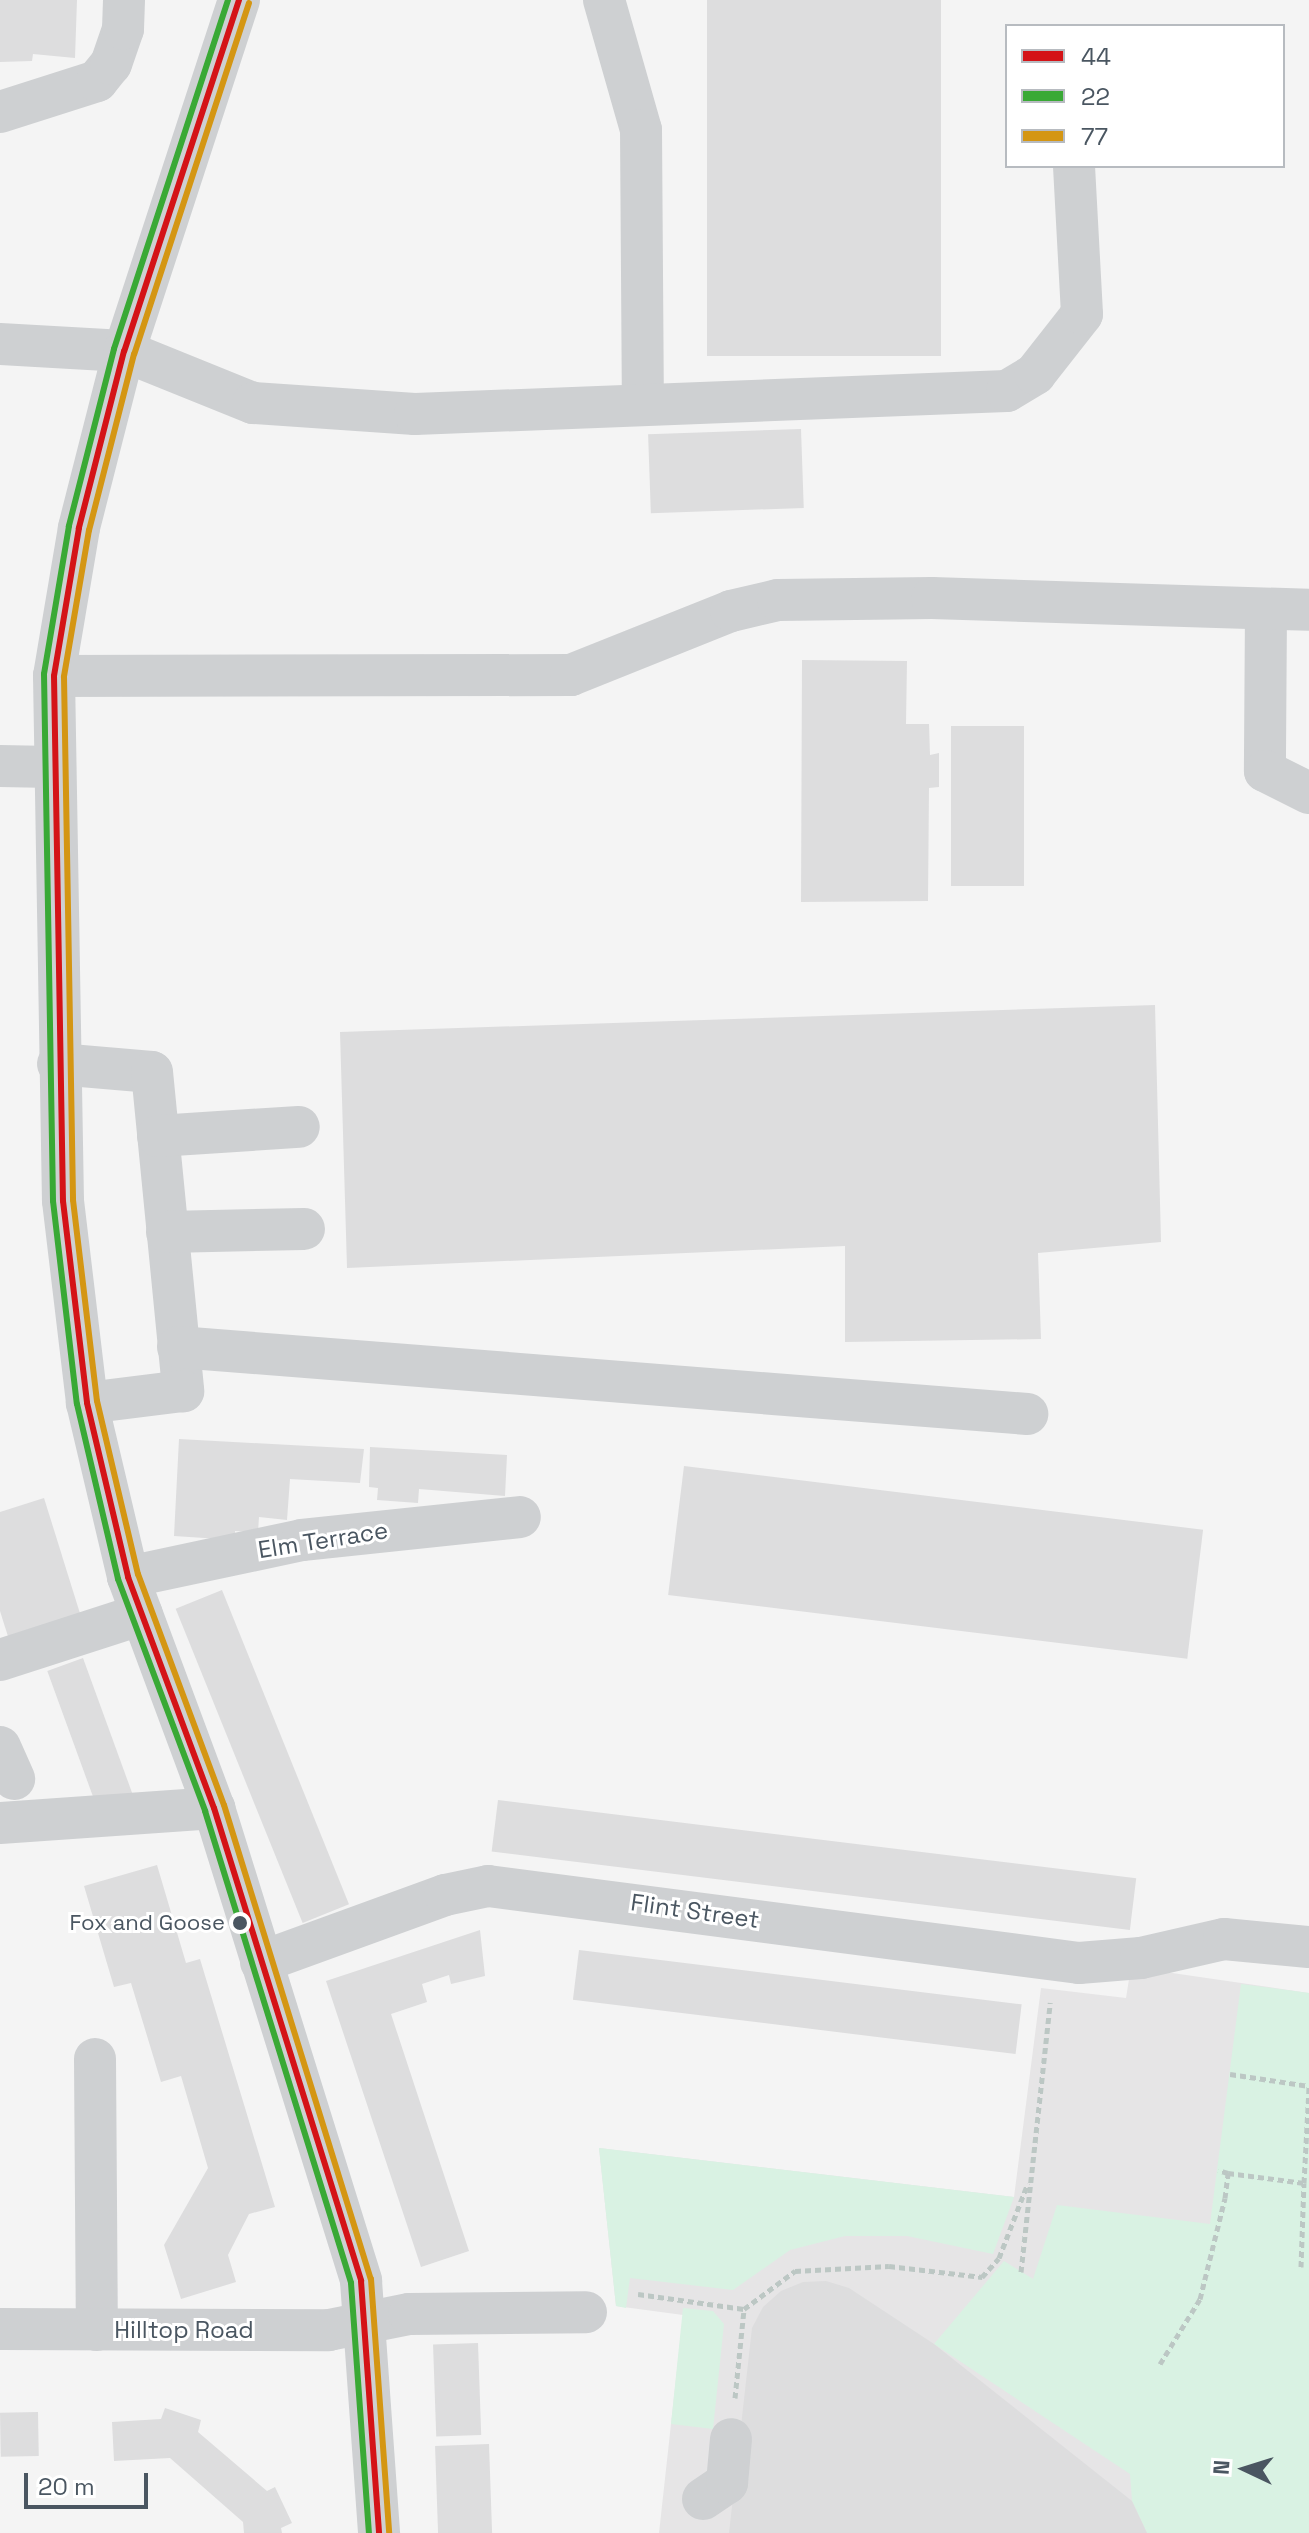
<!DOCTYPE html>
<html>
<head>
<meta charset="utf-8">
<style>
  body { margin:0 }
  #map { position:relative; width:1309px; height:2533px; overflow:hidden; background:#f4f4f4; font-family:"Space Grotesk",sans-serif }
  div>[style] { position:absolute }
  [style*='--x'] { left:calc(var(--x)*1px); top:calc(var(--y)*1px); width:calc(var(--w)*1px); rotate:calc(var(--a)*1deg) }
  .education>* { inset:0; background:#e6e5e6 }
  .green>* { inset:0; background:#d9f2e3 }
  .building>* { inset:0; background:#ddddde; transform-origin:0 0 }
  .path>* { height:5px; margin-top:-2.5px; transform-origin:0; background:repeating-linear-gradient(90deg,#bcc7c4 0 6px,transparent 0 10px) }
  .minor>* { height:42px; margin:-21px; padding:0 21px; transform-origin:21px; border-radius:21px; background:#ced0d2 }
  .bus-1>* { height:6px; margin:-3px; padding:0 3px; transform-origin:3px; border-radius:3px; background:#d41317 }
  .bus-2>* { height:6px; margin:-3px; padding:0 3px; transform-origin:3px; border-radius:3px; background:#39a935 }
  .bus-3>* { height:6px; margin:-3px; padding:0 3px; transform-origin:3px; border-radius:3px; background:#d49613 }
  .dots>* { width:22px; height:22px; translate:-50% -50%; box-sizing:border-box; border:4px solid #fff; border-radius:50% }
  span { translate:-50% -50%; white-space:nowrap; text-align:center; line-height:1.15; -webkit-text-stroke:6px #fff; paint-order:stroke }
  .bus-label { font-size:22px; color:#4a5661 }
  .right { translate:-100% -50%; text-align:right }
  .street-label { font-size:24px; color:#4a5661 }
  .legend { position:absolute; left:1005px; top:24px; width:280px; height:144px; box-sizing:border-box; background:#fff; border:2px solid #b7bbc0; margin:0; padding:10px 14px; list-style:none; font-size:24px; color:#4a5661 }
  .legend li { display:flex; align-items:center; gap:16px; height:40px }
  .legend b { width:40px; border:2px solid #b7bbc0 }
  .north { position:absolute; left:1205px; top:2429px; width:80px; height:80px; -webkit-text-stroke:6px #fff; paint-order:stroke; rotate:274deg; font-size:22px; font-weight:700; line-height:32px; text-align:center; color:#4a5661 }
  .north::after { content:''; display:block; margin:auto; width:28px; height:36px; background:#4a5661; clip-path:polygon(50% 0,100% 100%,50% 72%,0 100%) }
  .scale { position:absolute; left:24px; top:2473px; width:124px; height:36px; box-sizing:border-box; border:4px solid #4a5661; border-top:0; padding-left:10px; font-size:24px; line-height:28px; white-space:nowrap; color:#4a5661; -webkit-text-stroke:6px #fff; paint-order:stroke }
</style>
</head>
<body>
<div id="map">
  <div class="education">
    <i style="clip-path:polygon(1131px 1967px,1309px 1993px,1309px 2533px,659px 2533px,683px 2315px,616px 2306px,599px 2148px,1014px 2197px,1041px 1988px,1126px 1998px)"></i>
  </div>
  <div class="green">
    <i style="clip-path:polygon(1241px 1984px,1309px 1993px,1309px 2533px,1147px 2533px,1132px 2501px,1130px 2474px,934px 2344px,1004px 2261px,1033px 2279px,1057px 2205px,1210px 2224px)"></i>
    <i style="clip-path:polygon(599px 2148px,1014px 2197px,993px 2254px,907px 2236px,845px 2236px,790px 2250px,733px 2290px,630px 2278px,626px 2308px,616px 2306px)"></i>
    <i style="clip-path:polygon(683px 2308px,713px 2311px,724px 2324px,713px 2429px,671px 2424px)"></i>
  </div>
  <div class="building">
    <i style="clip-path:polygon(0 0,77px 0,75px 58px,33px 54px,32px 61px,0 62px)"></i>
    <i style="left:707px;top:0;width:234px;height:356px"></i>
    <i style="left:801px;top:429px;width:79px;height:153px;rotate:88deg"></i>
    <i style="clip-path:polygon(802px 660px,907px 661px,906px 724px,929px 724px,930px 755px,939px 753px,939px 787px,929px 788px,928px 901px,801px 902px)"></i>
    <i style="left:1024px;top:726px;width:160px;height:73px;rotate:90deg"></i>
    <i style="clip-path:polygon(1155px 1005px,1161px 1242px,1038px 1253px,1041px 1339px,845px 1342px,845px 1246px,347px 1268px,340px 1032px)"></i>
    <i style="clip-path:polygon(179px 1439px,364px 1449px,360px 1483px,290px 1479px,287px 1520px,259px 1517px,258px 1532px,235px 1531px,235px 1540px,174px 1536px)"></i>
    <i style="clip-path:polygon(370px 1447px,507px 1455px,505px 1496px,419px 1489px,418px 1503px,377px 1500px,378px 1488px,369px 1487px)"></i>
    <i style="left:684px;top:1466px;width:523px;height:130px;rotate:7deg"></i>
    <i style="clip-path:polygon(44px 1498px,83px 1623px,11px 1646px,0 1611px,0 1512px)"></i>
    <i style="left:222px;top:1590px;width:339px;height:50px;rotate:68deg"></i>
    <i style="left:83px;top:1658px;width:145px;height:38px;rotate:70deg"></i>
    <i style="left:498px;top:1800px;width:643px;height:52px;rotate:7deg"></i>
    <i style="clip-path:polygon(157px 1865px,186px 1963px,200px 1959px,275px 2207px,249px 2214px,228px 2255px,236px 2282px,181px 2299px,164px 2245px,208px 2168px,181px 2076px,161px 2082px,131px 1983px,114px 1987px,84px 1886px)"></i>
    <i style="clip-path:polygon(480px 1930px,485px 1976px,451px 1984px,449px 1975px,422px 1984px,427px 2002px,391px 2014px,469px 2251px,421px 2267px,326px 1981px)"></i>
    <i style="left:579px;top:1950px;width:446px;height:50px;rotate:7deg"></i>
    <i style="clip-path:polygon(826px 2281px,849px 2288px,934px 2344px,1132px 2501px,1147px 2533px,729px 2533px,752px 2328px,763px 2307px,781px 2291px,803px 2282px)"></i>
    <i style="left:478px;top:2343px;width:92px;height:45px;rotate:88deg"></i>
    <i style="clip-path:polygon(165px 2408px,201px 2420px,198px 2432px,267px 2491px,275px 2487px,292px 2523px,281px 2528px,282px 2533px,244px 2533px,243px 2522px,170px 2458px,114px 2461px,112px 2422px,161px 2419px)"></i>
    <i style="left:38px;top:2412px;width:44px;height:38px;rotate:89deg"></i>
    <i style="left:489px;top:2444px;width:89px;height:54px;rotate:88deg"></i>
  </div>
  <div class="path">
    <i style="--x:1230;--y:2074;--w:80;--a:8.6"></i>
    <i style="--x:1228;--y:2173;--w:77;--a:7.5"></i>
    <i style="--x:1304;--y:2183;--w:97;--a:-87"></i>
    <i style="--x:1301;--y:2267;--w:84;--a:-88"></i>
    <i style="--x:1021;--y:2272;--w:271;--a:-83.8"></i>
    <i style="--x:638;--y:2294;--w:107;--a:8.1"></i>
    <i style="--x:1160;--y:2364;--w:76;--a:-58.4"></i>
    <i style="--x:1200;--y:2299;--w:104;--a:-76.1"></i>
    <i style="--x:1225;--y:2198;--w:25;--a:-83"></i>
    <i style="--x:1228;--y:2173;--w:10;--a:-163"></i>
    <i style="--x:735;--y:2398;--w:89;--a:-84.2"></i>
    <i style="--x:744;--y:2309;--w:64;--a:-36.7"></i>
    <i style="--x:795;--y:2271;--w:94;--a:-3"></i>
    <i style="--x:889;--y:2266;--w:94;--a:6.7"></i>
    <i style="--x:982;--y:2277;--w:25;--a:-48"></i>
    <i style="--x:999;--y:2258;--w:80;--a:-68.9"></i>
  </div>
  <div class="minor">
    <i style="--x:239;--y:0;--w:369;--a:108.1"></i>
    <i style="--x:124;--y:351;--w:183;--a:104.3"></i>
    <i style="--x:79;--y:528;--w:150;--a:99.6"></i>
    <i style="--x:54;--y:676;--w:525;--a:89.02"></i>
    <i style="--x:63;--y:1201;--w:203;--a:83.2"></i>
    <i style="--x:87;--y:1403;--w:179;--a:76.7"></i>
    <i style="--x:128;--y:1577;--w:246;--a:69.6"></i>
    <i style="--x:214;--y:1808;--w:495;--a:72.7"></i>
    <i style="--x:361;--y:2281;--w:253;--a:85.9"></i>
    <i style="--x:604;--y:0;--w:135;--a:74.1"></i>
    <i style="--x:641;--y:130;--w:275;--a:89.6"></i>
    <i style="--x:0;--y:112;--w:102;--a:-17.7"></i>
    <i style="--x:97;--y:81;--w:22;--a:-51"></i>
    <i style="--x:111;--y:64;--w:37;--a:-71"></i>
    <i style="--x:123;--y:29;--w:29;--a:-88"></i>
    <i style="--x:0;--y:344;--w:124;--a:3.2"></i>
    <i style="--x:124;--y:351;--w:139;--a:22"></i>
    <i style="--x:253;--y:403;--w:162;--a:3.9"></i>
    <i style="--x:415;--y:414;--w:592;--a:-2.22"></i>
    <i style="--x:1007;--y:391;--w:33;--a:-31"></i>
    <i style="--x:1035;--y:374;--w:76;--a:-51.9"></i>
    <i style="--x:1082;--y:314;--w:148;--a:-93.1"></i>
    <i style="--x:1266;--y:610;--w:161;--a:90.4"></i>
    <i style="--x:1265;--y:771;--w:49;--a:26.6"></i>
    <i style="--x:54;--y:676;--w:517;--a:-0.11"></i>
    <i style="--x:571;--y:675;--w:172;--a:-21.8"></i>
    <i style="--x:731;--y:611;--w:48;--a:-13.2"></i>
    <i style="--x:778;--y:600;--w:154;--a:-0.7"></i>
    <i style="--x:932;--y:598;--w:377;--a:1.8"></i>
    <i style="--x:0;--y:766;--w:52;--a:1.1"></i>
    <i style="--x:58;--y:1064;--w:94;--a:4.9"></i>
    <i style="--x:152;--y:1072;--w:321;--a:84.4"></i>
    <i style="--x:183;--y:1391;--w:97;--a:172.9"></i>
    <i style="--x:158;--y:1136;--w:141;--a:-3.7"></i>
    <i style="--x:167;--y:1232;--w:137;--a:-1.3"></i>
    <i style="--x:178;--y:1347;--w:852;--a:4.51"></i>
    <i style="--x:128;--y:1577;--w:178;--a:-12"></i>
    <i style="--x:302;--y:1540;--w:219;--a:-6"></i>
    <i style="--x:0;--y:1660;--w:149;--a:-17.9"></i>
    <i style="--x:0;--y:1747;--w:35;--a:66"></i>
    <i style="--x:0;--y:1823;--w:215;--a:-4"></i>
    <i style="--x:261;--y:1962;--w:196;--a:-20"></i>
    <i style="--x:445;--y:1895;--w:44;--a:-11.8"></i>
    <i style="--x:488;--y:1886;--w:596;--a:7.42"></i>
    <i style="--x:1079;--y:1963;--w:62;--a:-4.6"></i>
    <i style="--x:1141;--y:1958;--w:85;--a:-12.9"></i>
    <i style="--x:1224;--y:1939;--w:85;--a:5.4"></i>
    <i style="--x:95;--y:2059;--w:271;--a:89.6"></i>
    <i style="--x:0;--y:2329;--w:329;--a:0.2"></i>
    <i style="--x:329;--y:2330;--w:82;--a:-11.3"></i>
    <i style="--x:409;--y:2314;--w:177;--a:-0.6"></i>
    <i style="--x:703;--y:2499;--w:29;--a:-34"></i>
    <i style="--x:727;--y:2483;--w:44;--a:-84.8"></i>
  </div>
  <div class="bus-1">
    <i style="--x:239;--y:0;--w:369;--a:108.1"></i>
    <i style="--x:124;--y:351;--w:183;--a:104.3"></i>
    <i style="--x:79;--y:528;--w:150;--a:99.6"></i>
    <i style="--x:54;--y:676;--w:525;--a:89.02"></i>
    <i style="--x:63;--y:1201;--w:203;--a:83.2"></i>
    <i style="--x:87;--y:1403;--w:179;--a:76.7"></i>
    <i style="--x:128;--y:1577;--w:246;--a:69.6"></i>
    <i style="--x:214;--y:1808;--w:495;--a:72.7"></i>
    <i style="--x:361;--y:2281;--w:253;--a:85.9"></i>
  </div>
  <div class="bus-2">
    <i style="--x:228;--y:0;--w:367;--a:108.1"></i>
    <i style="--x:114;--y:349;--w:183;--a:104.3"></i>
    <i style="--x:69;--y:526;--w:150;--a:99.6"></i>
    <i style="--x:44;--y:674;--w:527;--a:89.02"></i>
    <i style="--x:53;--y:1201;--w:204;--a:83.3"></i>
    <i style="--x:77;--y:1404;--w:180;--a:76.8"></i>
    <i style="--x:118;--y:1579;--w:248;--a:69.4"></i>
    <i style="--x:205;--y:1811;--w:494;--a:72.8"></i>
    <i style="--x:351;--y:2283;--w:251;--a:85.9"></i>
  </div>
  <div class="bus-3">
    <i style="--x:249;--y:3;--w:369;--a:108.1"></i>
    <i style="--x:134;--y:354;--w:182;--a:104.3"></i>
    <i style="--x:89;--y:530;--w:149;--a:99.7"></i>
    <i style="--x:64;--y:677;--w:523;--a:89.01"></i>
    <i style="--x:73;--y:1200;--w:202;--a:83.2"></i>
    <i style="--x:97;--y:1401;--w:178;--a:76.7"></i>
    <i style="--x:138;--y:1574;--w:246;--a:69.6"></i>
    <i style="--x:224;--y:1805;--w:496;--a:72.8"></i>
    <i style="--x:371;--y:2279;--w:254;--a:85.9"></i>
  </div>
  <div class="dots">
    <i style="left:240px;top:1923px;background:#4a5661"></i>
  </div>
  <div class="bus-label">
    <span class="right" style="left:225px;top:1923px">Fox and Goose</span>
  </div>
  <div class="street-label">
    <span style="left:323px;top:1540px;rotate:-9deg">Elm Terrace</span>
    <span style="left:695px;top:1911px;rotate:8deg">Flint Street</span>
    <span style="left:184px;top:2330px">Hilltop Road</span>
  </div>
  <ul class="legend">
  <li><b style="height:10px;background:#d41317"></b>44</li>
  <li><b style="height:10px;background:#39a935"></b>22</li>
  <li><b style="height:10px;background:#d49613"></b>77</li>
  </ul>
  <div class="north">N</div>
  <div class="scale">20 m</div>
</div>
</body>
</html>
